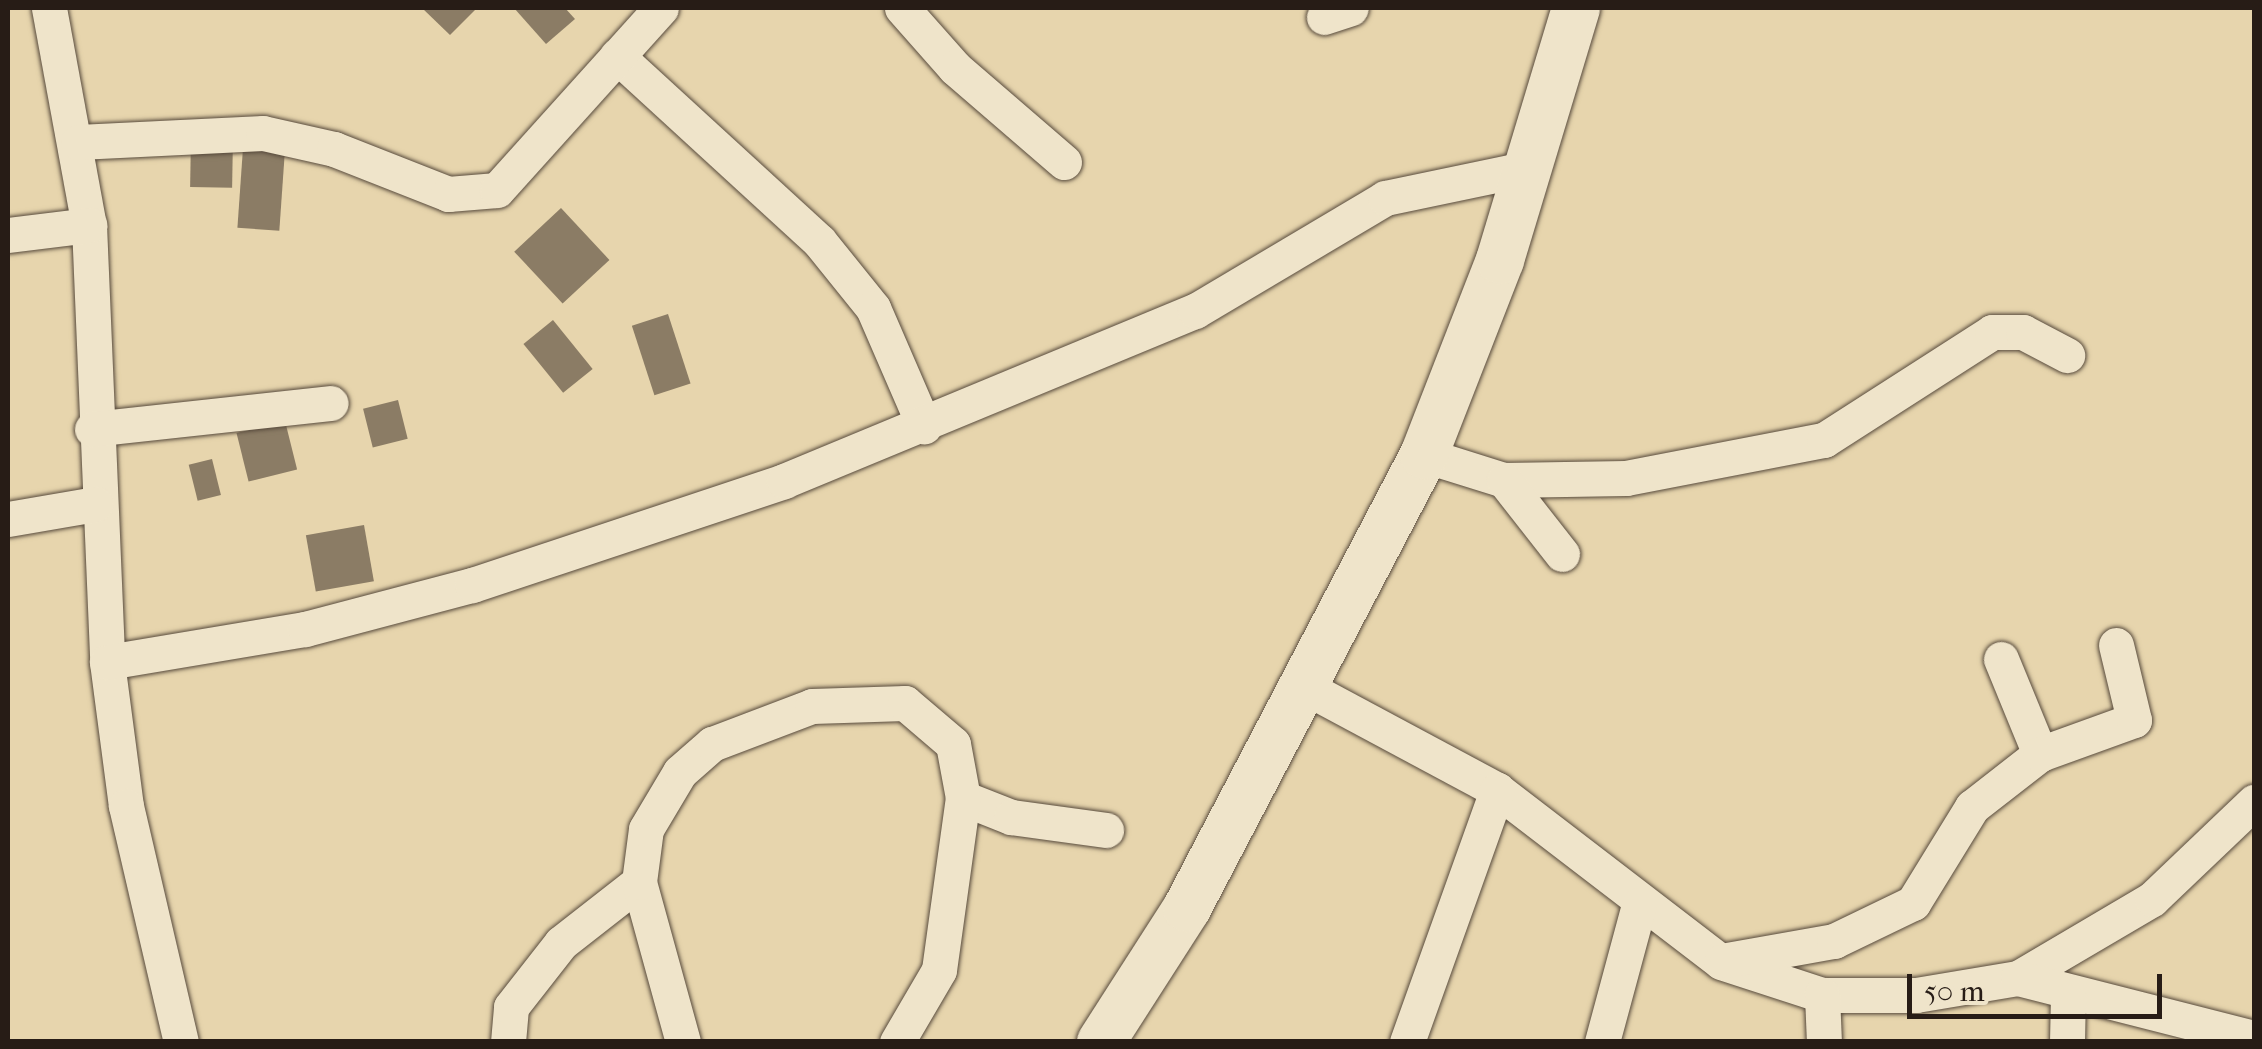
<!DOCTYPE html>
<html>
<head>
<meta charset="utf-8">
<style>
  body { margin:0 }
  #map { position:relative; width:2262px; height:1049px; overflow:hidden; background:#e7d5ad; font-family:"IM FELL French Canon",serif }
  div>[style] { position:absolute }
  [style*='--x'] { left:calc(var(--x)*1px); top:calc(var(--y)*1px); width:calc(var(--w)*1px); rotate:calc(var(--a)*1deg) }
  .building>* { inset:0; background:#8b7c65; transform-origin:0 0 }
  .roads { filter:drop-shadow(0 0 2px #574a3c) drop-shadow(0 0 2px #574a3c) }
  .street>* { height:35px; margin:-17.5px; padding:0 17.5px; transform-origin:17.5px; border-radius:17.5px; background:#efe4ca }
  .secondary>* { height:48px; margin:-24px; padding:0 24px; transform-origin:24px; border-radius:24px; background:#efe4ca }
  span { translate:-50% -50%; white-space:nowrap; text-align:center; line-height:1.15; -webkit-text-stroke:8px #efe4ca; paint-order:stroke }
  .frame { position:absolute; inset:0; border:10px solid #271c16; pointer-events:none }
  .scale { position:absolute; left:1907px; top:974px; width:255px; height:45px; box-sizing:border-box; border:5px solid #271c16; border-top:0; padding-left:12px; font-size:30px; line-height:35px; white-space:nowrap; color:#271c16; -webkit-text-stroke:8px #efe4ca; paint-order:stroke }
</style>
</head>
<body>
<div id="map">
  <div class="building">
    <i style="clip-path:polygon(422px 8px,477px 8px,450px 35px)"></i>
    <i style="clip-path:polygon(514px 8px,565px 8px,575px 19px,546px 44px)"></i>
    <i style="left:191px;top:136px;width:42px;height:51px;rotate:1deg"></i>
    <i style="left:243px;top:148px;width:42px;height:80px;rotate:4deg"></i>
    <i style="left:561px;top:208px;width:71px;height:64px;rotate:47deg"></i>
    <i style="left:668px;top:314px;width:73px;height:38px;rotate:72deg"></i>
    <i style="left:553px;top:320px;width:63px;height:38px;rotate:51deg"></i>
    <i style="left:398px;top:400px;width:40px;height:36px;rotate:76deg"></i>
    <i style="left:285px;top:421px;width:50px;height:50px;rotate:76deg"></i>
    <i style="left:212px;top:459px;width:37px;height:24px;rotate:76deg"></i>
    <i style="left:364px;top:525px;width:57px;height:59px;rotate:80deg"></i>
  </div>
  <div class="roads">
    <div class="street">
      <i style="--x:49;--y:8;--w:221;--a:79.6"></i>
      <i style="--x:89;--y:225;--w:437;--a:87.6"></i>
      <i style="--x:107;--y:662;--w:145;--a:82.5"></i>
      <i style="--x:126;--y:806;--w:242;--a:76.9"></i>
      <i style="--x:902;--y:8;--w:80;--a:48.5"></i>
      <i style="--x:955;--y:68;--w:144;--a:40.8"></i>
      <i style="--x:1324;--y:17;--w:28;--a:-18"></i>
      <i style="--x:617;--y:56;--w:274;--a:42.5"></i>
      <i style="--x:819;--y:241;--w:86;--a:51.1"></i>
      <i style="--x:873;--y:308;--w:129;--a:66.6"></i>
      <i style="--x:78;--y:142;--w:185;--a:-2.8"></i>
      <i style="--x:263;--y:133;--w:73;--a:12.7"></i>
      <i style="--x:334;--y:149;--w:123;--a:21.5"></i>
      <i style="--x:448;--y:194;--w:49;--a:-4.7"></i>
      <i style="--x:497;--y:190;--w:245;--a:-48"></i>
      <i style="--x:8;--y:235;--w:82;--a:-7"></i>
      <i style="--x:92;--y:429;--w:240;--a:-6.2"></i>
      <i style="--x:1424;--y:455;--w:84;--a:17.4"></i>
      <i style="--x:1504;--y:480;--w:122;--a:-0.9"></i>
      <i style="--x:1626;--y:478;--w:202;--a:-10.9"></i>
      <i style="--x:1824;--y:440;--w:200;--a:-32.7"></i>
      <i style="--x:1992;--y:332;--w:31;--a:0"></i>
      <i style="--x:2023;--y:332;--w:50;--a:27.6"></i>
      <i style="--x:1504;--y:480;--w:94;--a:51.9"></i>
      <i style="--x:8;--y:519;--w:89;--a:-9.7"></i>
      <i style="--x:2001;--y:659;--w:103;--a:67.7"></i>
      <i style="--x:107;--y:662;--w:201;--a:-9.5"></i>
      <i style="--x:305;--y:629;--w:173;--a:-14.8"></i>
      <i style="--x:472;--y:585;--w:329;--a:-18.4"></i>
      <i style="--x:784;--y:481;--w:445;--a:-22.5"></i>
      <i style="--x:1195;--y:311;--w:221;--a:-30.7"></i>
      <i style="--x:1385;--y:198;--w:146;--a:-11.8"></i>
      <i style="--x:1305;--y:687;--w:218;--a:28.2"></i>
      <i style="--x:1497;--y:790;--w:282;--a:37.5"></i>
      <i style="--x:1721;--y:962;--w:106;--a:18.1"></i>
      <i style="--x:1822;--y:995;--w:94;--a:0"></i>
      <i style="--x:1916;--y:995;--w:103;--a:-9.5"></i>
      <i style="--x:2018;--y:978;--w:156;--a:-30.5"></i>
      <i style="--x:2152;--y:899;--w:141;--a:-43.6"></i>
      <i style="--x:1727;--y:960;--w:109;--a:-10.1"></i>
      <i style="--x:1834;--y:941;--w:88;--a:-25.7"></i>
      <i style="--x:1913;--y:903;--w:113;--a:-58.4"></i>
      <i style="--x:1972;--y:807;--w:86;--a:-37.9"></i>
      <i style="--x:2040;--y:754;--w:100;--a:-19.9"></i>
      <i style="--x:2134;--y:720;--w:77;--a:-103.5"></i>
      <i style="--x:2018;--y:978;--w:244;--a:14.3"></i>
      <i style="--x:1822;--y:995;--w:47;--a:87.6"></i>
      <i style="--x:508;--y:1042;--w:35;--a:-85"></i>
      <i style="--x:511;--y:1007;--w:81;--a:-52"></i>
      <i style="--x:561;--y:943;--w:99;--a:-38"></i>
      <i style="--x:683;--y:1042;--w:166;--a:-105.4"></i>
      <i style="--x:639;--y:882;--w:53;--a:-82.5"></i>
      <i style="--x:646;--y:829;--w:66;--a:-59.2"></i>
      <i style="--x:680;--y:772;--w:43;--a:-41.2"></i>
      <i style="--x:712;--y:744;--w:107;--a:-20.8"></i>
      <i style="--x:812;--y:706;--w:93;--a:-1.8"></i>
      <i style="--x:905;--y:703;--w:63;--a:40.5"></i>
      <i style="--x:953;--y:744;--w:55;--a:79.5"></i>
      <i style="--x:963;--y:798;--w:52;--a:21.6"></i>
      <i style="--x:1011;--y:817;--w:96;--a:7.8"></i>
      <i style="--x:897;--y:1042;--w:83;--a:-59.7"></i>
      <i style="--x:939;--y:970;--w:174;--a:-82.1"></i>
      <i style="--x:1407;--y:1042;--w:268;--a:-70.3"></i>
      <i style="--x:1602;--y:1042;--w:142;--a:-74.9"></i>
      <i style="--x:2067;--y:1042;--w:48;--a:-88.8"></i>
    </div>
    <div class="secondary">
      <i style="--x:1101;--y:1042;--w:159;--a:-57.3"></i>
      <i style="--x:1187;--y:908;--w:511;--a:-62.38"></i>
      <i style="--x:1424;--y:455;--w:209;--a:-68.7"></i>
      <i style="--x:1500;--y:260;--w:263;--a:-73.2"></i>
    </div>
  </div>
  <div class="frame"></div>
  <div class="scale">50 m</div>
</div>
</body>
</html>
